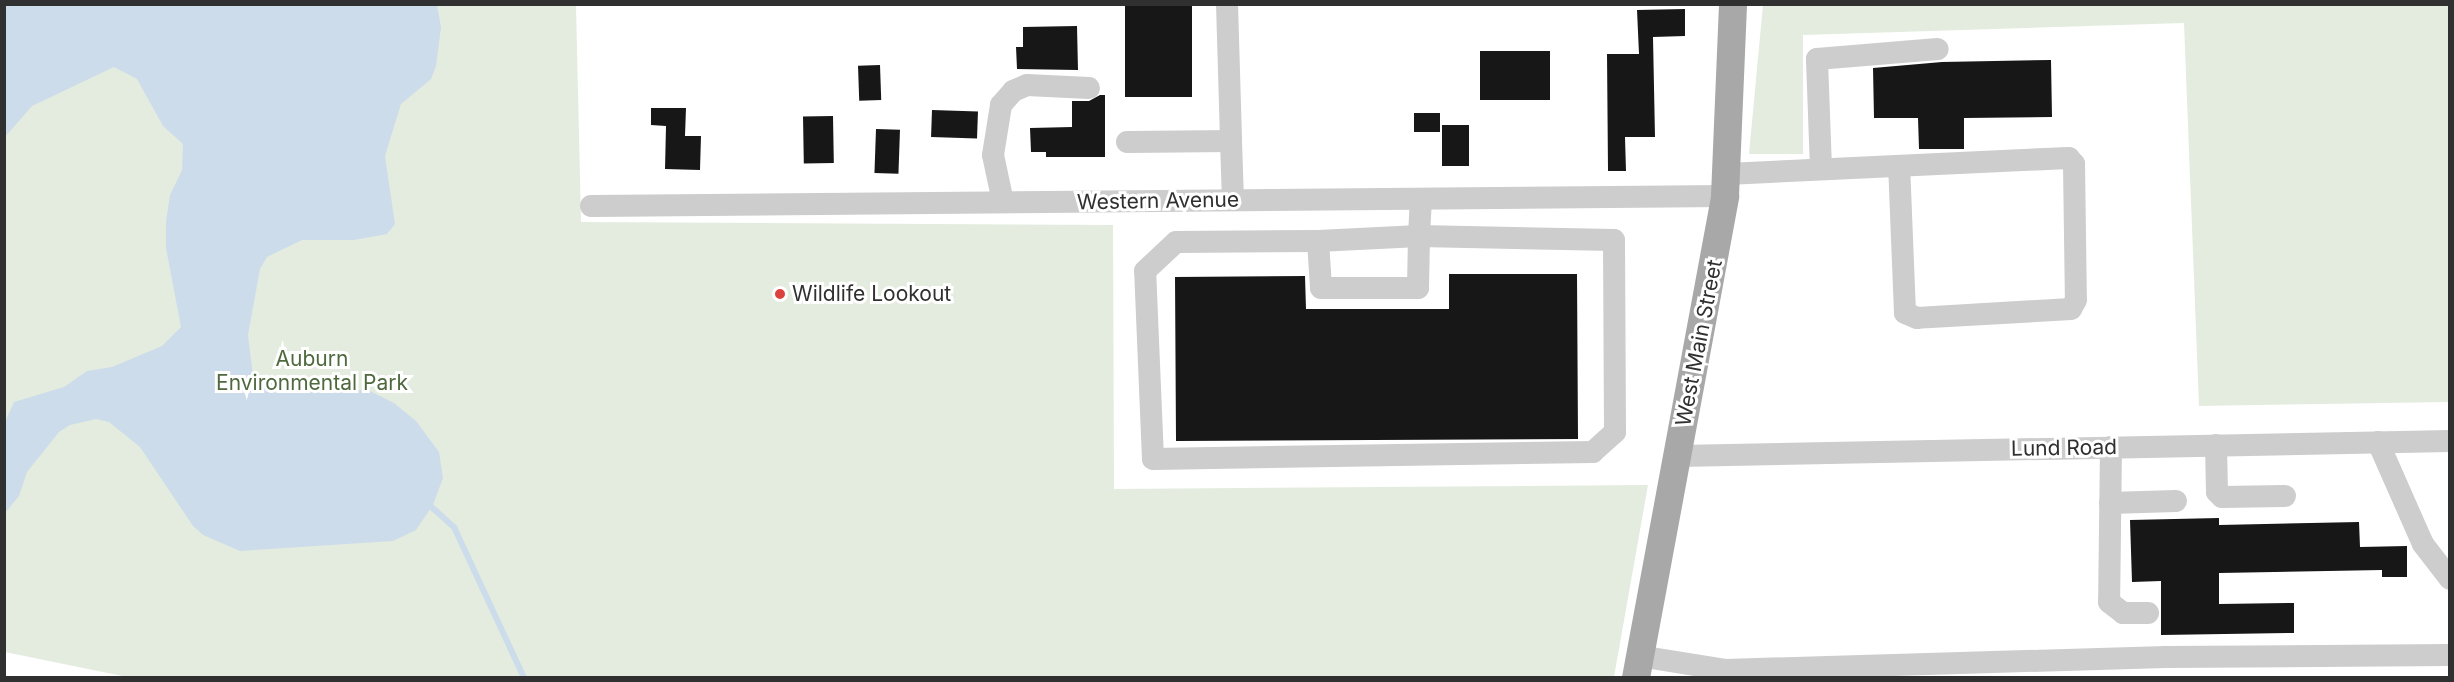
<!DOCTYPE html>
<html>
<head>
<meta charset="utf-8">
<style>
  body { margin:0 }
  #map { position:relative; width:2454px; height:682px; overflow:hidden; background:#fff; font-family:Inter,sans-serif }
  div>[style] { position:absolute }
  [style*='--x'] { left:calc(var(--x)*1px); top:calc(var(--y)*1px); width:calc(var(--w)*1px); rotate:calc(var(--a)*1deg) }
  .green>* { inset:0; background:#e4ecdf }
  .water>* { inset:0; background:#ccdcea }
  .stream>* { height:6px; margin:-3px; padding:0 3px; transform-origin:3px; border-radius:3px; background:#ccdcea }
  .building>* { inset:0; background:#171717; transform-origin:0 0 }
  .minor>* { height:22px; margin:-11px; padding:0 11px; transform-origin:11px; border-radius:11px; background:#cdcdcd }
  .major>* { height:28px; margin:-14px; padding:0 14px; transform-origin:14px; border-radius:14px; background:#a8a8a8 }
  .dots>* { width:16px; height:16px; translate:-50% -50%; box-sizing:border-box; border:3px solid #fff; border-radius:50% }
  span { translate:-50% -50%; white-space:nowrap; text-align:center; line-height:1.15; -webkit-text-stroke:6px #fff; paint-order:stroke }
  .street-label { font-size:21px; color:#303030 }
  .poi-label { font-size:21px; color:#303030 }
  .left { translate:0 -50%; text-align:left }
  .park-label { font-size:21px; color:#4f693f }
  .frame { position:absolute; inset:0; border:6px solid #303030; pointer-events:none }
</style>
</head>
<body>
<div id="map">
  <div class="green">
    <i style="clip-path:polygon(5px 5px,576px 5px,581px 222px,1113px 225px,1114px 489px,1648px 485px,1614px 677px,132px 678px,5px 652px)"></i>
    <i style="clip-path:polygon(1763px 5px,2449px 5px,2449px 402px,2199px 406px,2184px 23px,1803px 35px,1803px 154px,1749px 154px)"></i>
  </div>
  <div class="water">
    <i style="clip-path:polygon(5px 4px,437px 5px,441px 27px,436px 66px,431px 79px,401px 104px,385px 156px,395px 224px,387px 234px,354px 240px,302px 240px,267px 257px,260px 269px,248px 335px,253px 375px,265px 382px,370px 391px,394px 403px,416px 421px,439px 452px,443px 478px,433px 505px,416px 530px,393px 541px,240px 551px,203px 535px,193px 526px,140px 447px,109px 422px,96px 419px,70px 425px,59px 432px,27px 472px,19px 496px,5px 513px,5px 422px,14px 402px,64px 387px,87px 371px,112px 367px,162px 346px,181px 327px,166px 248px,166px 221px,170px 195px,182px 170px,183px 144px,163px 126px,137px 79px,114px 67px,32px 106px,5px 137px)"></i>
  </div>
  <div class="stream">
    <i style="--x:426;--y:502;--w:38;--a:42"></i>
    <i style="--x:454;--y:527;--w:166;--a:65.1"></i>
  </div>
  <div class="building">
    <i style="left:1125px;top:4px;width:67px;height:93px"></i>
    <i style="clip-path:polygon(1685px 9px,1685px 36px,1653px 37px,1655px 137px,1625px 137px,1626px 171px,1608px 171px,1607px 54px,1639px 54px,1637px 10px)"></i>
    <i style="clip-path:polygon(1077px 26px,1078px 70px,1017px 69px,1016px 47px,1023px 47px,1023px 27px)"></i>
    <i style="left:1550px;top:51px;width:49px;height:70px;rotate:90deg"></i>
    <i style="clip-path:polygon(2051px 60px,2052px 117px,1964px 118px,1964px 149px,1919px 149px,1918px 118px,1874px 118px,1873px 68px,1942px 62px)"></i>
    <i style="left:880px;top:65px;width:35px;height:22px;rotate:88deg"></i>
    <i style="clip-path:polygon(1100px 95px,1105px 95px,1105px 157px,1046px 157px,1046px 152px,1031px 152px,1030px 128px,1072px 127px,1072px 101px,1089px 101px)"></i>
    <i style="clip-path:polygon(651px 108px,686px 108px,685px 136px,701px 136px,700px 170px,665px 169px,666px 126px,651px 125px)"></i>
    <i style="left:932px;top:110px;width:46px;height:27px;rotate:2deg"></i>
    <i style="left:1414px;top:113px;width:26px;height:19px"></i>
    <i style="left:833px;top:116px;width:47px;height:30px;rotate:89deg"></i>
    <i style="left:1442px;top:125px;width:27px;height:41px"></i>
    <i style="left:876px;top:129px;width:24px;height:44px;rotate:2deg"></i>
    <i style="clip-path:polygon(1449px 274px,1577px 274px,1578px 439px,1176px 441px,1175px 277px,1305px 276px,1306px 309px,1449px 309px)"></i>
    <i style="clip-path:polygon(2219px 518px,2219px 525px,2359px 522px,2360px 547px,2407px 546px,2407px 577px,2382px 577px,2382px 570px,2219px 573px,2219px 604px,2294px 603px,2294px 633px,2161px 635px,2161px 581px,2132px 582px,2130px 520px)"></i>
  </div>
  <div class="minor">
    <i style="--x:1227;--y:4;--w:137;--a:88.3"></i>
    <i style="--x:1127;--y:142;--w:104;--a:-0.6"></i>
    <i style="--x:1231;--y:141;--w:59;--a:88.1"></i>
    <i style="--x:1821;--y:169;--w:110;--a:-92.1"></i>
    <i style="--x:1817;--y:59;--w:121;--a:-4.7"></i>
    <i style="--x:1727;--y:174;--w:342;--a:-2.7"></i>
    <i style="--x:2069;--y:158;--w:8;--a:50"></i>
    <i style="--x:2074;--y:164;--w:136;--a:89.2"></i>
    <i style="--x:2076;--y:300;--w:10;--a:119"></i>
    <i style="--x:2071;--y:309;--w:154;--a:176.7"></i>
    <i style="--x:1917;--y:318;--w:13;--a:-157"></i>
    <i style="--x:1905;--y:313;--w:147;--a:-92.3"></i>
    <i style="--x:1003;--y:202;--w:48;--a:-102"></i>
    <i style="--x:993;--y:155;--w:51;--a:-80.9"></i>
    <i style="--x:1001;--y:105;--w:18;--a:-49"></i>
    <i style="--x:1013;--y:91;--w:15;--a:-23"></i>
    <i style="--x:1027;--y:85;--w:62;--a:2.8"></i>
    <i style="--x:591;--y:206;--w:1134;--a:-0.51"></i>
    <i style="--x:1318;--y:241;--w:101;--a:-2.8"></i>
    <i style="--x:1419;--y:236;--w:195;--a:1.2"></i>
    <i style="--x:1614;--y:240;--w:192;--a:89.7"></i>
    <i style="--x:1615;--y:432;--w:30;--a:138"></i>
    <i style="--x:1593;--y:452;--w:440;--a:179.1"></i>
    <i style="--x:1153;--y:459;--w:188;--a:-92.4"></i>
    <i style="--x:1145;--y:271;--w:42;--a:-43.1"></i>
    <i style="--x:1176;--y:242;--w:142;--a:-0.4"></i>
    <i style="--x:1318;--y:241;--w:47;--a:86.3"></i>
    <i style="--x:1321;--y:288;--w:97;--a:0"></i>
    <i style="--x:1418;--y:288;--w:52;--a:-88.9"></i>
    <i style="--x:1419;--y:236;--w:37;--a:-87"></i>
    <i style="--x:2378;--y:442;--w:111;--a:66.2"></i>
    <i style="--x:2423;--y:544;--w:44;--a:52.4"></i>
    <i style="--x:2216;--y:445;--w:47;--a:88.8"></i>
    <i style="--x:2217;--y:492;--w:7;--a:45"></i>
    <i style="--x:2222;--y:497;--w:63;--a:-0.9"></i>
    <i style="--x:2111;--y:447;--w:155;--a:90.7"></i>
    <i style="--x:2109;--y:602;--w:18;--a:38"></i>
    <i style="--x:2123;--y:613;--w:25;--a:0"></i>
    <i style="--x:1678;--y:456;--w:772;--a:-1.11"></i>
    <i style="--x:2110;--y:503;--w:66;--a:-1.7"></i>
    <i style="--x:1639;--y:656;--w:87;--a:9.2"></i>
    <i style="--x:1725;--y:670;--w:441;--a:-1.7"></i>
    <i style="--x:2166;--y:657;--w:284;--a:-0.4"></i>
  </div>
  <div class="major">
    <i style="--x:1636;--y:678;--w:490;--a:-79.5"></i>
    <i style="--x:1725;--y:196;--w:192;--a:-87.6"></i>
  </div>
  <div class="dots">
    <i style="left:780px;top:294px;background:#db423e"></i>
  </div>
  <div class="street-label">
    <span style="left:1158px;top:201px;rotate:-1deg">Western Avenue</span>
    <span style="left:1699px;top:343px;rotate:-79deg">West Main Street</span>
    <span style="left:2064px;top:448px;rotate:-1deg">Lund Road</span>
  </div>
  <div class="poi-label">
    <span class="left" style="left:792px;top:294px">Wildlife Lookout</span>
  </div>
  <div class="park-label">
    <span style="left:312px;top:371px">Auburn<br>Environmental Park</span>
  </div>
  <div class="frame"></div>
</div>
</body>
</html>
